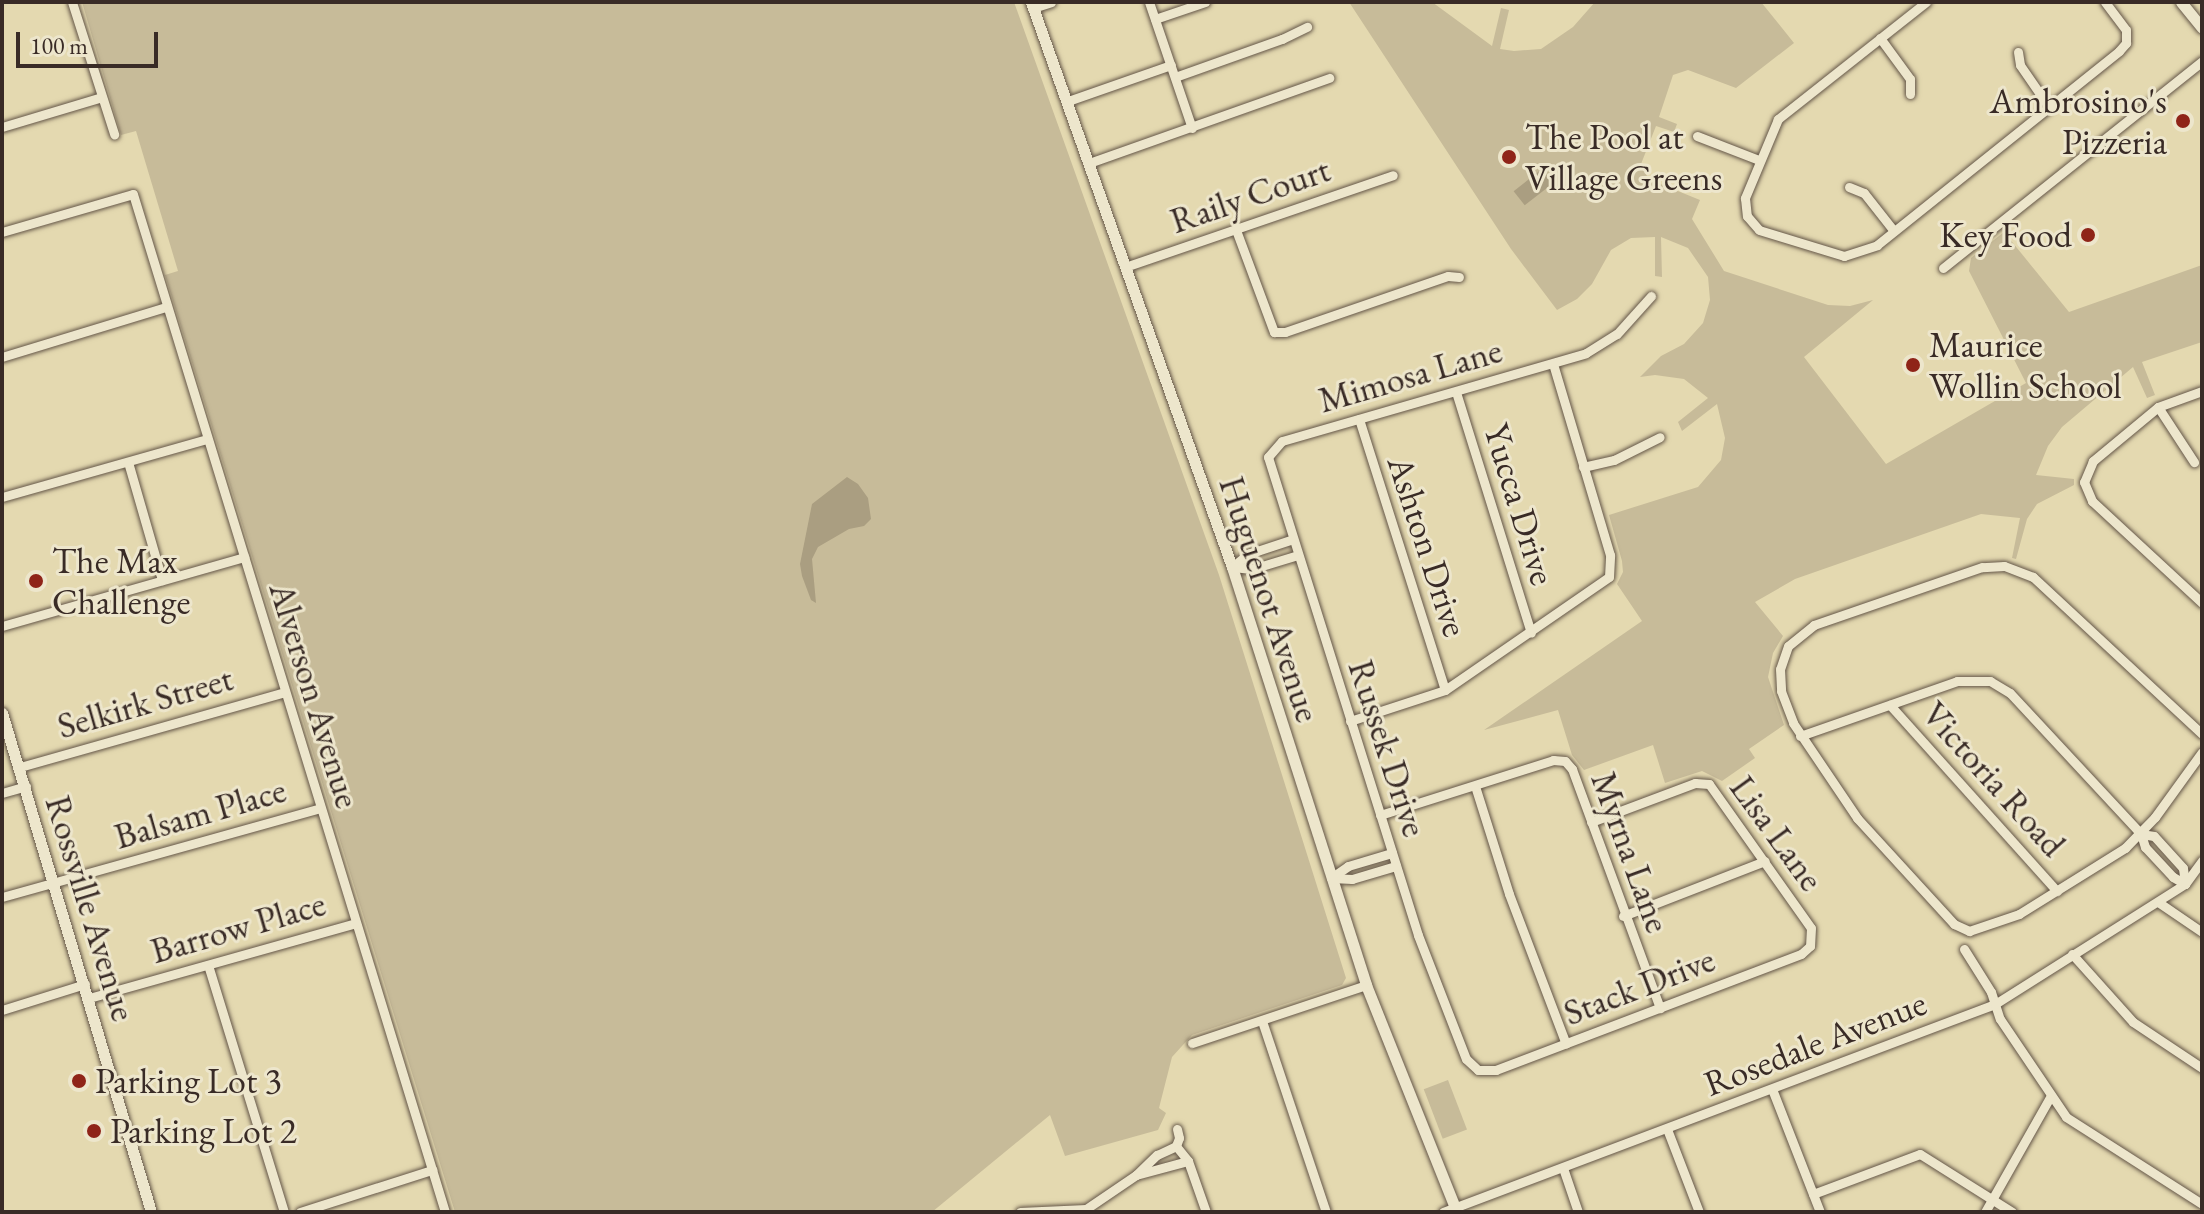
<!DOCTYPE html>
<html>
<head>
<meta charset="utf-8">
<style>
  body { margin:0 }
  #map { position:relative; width:2204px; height:1214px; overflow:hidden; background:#e4d9b0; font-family:"EB Garamond",serif }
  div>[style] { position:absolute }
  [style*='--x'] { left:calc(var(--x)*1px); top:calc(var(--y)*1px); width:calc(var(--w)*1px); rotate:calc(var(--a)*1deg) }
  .green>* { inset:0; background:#c7bb99; transform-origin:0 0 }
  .water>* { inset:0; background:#aa9e81; transform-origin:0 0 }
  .roads { filter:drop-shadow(0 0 2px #645648) drop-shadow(0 0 2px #645648) }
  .minor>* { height:9px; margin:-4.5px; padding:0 4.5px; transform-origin:4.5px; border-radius:4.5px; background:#ede6cc }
  .tertiary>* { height:11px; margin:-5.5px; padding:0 5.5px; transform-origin:5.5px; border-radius:5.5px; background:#ede6cc }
  .dots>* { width:22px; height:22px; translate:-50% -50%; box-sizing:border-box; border:4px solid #ede6cc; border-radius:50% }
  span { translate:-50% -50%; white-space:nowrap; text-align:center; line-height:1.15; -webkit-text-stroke:6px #ede6cc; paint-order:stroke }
  .poi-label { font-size:36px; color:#392b26 }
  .right { translate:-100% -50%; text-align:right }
  .left { translate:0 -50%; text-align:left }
  .street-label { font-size:36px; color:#392b26 }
  .frame { position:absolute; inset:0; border:4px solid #392b26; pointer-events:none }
  .scale { position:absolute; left:16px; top:32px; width:142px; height:36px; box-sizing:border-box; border:4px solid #392b26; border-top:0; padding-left:10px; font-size:24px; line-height:28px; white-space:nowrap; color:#392b26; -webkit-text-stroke:6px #ede6cc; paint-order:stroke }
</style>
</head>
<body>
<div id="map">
  <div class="green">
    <i style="clip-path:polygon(82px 2px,1014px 2px,1219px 575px,1346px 978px,1342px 985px,1192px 1035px,1172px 1057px,1159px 1108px,1166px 1113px,1158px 1130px,1065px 1156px,1050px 1115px,932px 1212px,455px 1212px,165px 275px,178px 271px,136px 131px,121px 135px)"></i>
    <i style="clip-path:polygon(1349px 2px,1432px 2px,1492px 46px,1501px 8px,1509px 10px,1500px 49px,1514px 51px,1541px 49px,1573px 27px,1595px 2px,1761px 2px,1794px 43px,1736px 88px,1688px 70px,1673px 75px,1659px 117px,1677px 124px,1674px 132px,1656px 126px,1641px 164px,1647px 176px,1658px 183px,1700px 200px,1692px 219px,1724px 271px,1828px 305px,1850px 306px,1873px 300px,1804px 357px,1886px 464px,2026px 383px,1969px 271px,1971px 258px,2004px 232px,2069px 312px,2202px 265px,2202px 342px,2142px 362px,2155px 395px,2147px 398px,2133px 367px,2062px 427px,2048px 446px,2036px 475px,2074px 479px,2074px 485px,2037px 504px,2027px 519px,2016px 559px,2012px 558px,2020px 518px,1981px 514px,1795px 579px,1755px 602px,1783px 636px,1773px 653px,1768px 677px,1784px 725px,1749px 749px,1755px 758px,1722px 781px,1702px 771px,1665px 783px,1653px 745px,1584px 770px,1572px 755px,1558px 710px,1484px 730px,1642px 621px,1617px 584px,1623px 572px,1622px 561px,1609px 515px,1698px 487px,1721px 460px,1725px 438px,1717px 404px,1682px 431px,1678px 422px,1708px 398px,1684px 379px,1655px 375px,1640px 377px,1661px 356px,1684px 344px,1703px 323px,1710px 300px,1708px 277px,1688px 248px,1661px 237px,1662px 277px,1655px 276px,1655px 237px,1631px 238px,1611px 250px,1592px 284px,1577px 299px,1557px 310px,1511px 249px)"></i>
    <i style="left:1448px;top:1080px;width:53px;height:26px;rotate:69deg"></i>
  </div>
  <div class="water">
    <i style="left:1542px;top:169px;width:18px;height:36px;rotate:52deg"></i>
    <i style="clip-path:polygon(847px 477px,858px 484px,868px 498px,871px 519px,864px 526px,849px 529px,818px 547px,812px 559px,816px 603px,811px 600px,802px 576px,800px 564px,812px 504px)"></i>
  </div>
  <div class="roads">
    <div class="minor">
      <i style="--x:72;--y:2;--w:139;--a:72.3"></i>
      <i style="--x:1149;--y:2;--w:133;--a:71.2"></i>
      <i style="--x:1926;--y:2;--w:189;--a:141.7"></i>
      <i style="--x:1778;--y:119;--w:86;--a:112.7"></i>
      <i style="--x:1745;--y:198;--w:18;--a:84"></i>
      <i style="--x:1747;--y:216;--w:18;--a:49"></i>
      <i style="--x:1759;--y:230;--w:89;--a:17"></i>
      <i style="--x:1844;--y:256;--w:35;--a:-18"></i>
      <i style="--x:1877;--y:245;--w:310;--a:-38.7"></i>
      <i style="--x:2119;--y:51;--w:11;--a:-49"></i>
      <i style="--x:2126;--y:43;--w:13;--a:-90"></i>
      <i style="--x:2126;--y:30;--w:35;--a:-127"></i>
      <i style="--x:1033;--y:8;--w:19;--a:-18"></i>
      <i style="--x:1155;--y:19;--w:53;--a:-18.8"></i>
      <i style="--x:1880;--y:38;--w:51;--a:53.8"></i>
      <i style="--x:1910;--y:79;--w:15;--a:90"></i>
      <i style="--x:2018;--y:52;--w:13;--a:81"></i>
      <i style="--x:2020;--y:65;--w:51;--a:55.4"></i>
      <i style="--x:1175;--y:77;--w:114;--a:-19.6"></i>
      <i style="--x:1282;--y:39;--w:28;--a:-26"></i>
      <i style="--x:1068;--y:101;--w:109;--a:-19.3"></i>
      <i style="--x:2;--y:127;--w:104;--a:-16.7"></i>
      <i style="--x:1697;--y:136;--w:66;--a:21.2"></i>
      <i style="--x:1089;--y:163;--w:255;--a:-19.5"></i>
      <i style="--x:1849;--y:187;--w:16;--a:22"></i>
      <i style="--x:1864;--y:193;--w:48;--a:51.7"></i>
      <i style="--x:1236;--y:230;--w:109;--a:69.6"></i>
      <i style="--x:1274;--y:332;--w:11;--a:0"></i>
      <i style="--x:1285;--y:332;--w:172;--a:-19"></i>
      <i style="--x:1448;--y:276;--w:11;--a:5"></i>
      <i style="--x:2;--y:232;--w:136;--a:-16.2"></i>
      <i style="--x:133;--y:194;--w:1065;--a:72.96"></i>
      <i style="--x:1125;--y:267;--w:283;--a:-18.9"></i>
      <i style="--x:1943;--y:268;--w:332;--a:-38.6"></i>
      <i style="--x:2;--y:357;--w:171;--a:-17"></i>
      <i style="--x:2202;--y:391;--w:47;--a:160"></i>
      <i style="--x:2158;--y:407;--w:85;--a:140.3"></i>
      <i style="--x:2093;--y:461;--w:23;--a:113"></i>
      <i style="--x:2084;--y:482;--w:21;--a:67"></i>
      <i style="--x:2092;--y:501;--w:150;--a:42.8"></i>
      <i style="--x:1456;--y:392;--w:252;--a:72.7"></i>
      <i style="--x:2158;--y:407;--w:66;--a:56.8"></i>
      <i style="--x:1359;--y:419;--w:284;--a:72.4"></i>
      <i style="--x:128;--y:462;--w:123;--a:73.9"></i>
      <i style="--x:1583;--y:467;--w:32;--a:-13"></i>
      <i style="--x:1614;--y:460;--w:51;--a:-26.6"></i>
      <i style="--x:2;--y:497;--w:213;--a:-15.8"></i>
      <i style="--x:1232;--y:567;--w:21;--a:-39"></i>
      <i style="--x:1248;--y:554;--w:47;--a:-18.4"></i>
      <i style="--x:1232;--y:567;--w:20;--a:6"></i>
      <i style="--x:1252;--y:569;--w:48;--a:-16.9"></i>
      <i style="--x:2;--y:626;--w:252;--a:-15.9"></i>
      <i style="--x:1890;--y:705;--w:250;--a:48.1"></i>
      <i style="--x:1350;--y:721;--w:100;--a:-18.1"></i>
      <i style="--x:1445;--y:690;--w:199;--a:-34.6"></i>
      <i style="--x:1609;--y:577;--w:22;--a:-87"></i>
      <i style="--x:1610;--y:555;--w:199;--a:-106.6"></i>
      <i style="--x:2202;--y:734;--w:231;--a:-137.1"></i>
      <i style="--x:2033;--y:577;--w:31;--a:-159"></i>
      <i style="--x:2004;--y:566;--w:22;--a:177"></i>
      <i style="--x:1982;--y:567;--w:178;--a:161"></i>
      <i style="--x:1814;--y:625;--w:33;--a:141"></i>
      <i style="--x:1788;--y:646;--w:24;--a:109"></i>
      <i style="--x:1780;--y:669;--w:22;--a:87"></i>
      <i style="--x:1781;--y:691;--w:34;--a:69"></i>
      <i style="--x:1793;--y:723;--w:115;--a:56"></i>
      <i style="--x:1857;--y:818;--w:144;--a:47.5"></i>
      <i style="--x:1954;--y:924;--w:17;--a:25"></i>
      <i style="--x:1969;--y:931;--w:53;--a:-18.8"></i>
      <i style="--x:2019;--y:914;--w:125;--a:-31.9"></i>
      <i style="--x:2125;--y:848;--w:43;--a:-45.9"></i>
      <i style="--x:2155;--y:817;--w:80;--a:-54.1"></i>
      <i style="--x:1800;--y:736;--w:166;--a:-19.3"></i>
      <i style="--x:1957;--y:681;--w:33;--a:0"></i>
      <i style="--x:1990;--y:681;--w:23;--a:31"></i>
      <i style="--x:2010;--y:693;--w:192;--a:47.1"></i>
      <i style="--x:2141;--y:834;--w:14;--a:73"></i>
      <i style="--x:2145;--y:847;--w:41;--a:47"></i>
      <i style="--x:2173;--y:877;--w:14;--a:30"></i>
      <i style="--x:20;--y:767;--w:275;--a:-15.8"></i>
      <i style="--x:1475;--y:786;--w:113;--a:72.5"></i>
      <i style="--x:1509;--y:894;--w:160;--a:69.2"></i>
      <i style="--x:2;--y:793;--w:25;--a:-16"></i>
      <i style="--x:1380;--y:815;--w:182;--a:-17.6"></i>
      <i style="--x:1553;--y:760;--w:12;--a:5"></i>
      <i style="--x:1565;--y:761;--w:11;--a:49"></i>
      <i style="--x:1572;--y:769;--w:255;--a:69.8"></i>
      <i style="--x:1591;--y:822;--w:111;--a:-20.6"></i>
      <i style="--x:1695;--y:783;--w:14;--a:4"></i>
      <i style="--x:1709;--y:784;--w:176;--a:54.7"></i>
      <i style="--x:1811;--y:928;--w:18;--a:93"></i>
      <i style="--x:1810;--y:946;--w:12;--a:138"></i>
      <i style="--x:1801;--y:954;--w:326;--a:159.2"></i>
      <i style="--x:1496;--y:1070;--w:18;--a:180"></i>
      <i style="--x:1478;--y:1070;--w:16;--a:-137"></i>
      <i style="--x:1466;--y:1059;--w:133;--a:-111.2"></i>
      <i style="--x:1418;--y:935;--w:501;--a:-107.42"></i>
      <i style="--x:1268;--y:457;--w:21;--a:-49"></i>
      <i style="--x:1282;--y:441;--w:316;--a:-16.1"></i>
      <i style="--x:1586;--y:353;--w:36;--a:-32"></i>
      <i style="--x:1617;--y:334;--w:51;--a:-48.2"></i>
      <i style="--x:2141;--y:834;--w:13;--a:9"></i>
      <i style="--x:2154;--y:836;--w:43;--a:47.8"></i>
      <i style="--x:2183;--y:868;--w:16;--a:83"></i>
      <i style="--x:1331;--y:878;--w:21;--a:3"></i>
      <i style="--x:1352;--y:879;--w:46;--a:-16.5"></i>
      <i style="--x:1331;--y:878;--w:21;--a:-35"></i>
      <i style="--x:1348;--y:866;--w:46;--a:-16.5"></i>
      <i style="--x:2;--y:897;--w:330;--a:-15.6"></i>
      <i style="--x:2158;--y:902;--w:53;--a:34.3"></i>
      <i style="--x:1623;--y:916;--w:152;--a:-21.2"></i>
      <i style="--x:1964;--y:949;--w:51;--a:57.9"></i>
      <i style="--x:1991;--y:992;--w:28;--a:72"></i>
      <i style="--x:2000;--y:1019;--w:118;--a:56"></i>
      <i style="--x:2066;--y:1117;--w:161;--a:32.6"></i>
      <i style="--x:2072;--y:954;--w:91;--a:48.1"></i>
      <i style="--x:2133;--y:1022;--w:83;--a:33.7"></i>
      <i style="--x:208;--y:965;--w:258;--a:72.9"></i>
      <i style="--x:89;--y:998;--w:277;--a:-15.7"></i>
      <i style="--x:2;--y:1010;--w:87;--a:-17.4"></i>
      <i style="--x:1262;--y:1021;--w:201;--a:71.5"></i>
      <i style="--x:1192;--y:1043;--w:183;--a:-18.4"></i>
      <i style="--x:1772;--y:1089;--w:132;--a:68.7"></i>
      <i style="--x:1177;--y:1129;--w:9;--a:77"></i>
      <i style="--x:1179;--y:1138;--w:9;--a:111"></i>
      <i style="--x:1176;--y:1146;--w:19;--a:51"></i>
      <i style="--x:1188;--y:1161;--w:54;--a:70.6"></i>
      <i style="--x:1667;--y:1129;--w:89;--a:68.9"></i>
      <i style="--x:1563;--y:1168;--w:46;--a:71.2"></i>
      <i style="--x:1136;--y:1175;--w:54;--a:-15.1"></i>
      <i style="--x:1813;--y:1194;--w:114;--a:-20.5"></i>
      <i style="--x:1920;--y:1154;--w:109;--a:32.2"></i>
      <i style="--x:300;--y:1212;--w:139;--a:-17.7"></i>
      <i style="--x:1020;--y:1212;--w:66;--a:-2.6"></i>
      <i style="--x:1086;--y:1209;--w:60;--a:-34.2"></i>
      <i style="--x:1136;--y:1175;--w:29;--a:-44"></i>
      <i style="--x:1157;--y:1155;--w:21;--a:-25"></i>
      <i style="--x:1443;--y:1212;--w:590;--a:-20.65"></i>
      <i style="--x:1995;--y:1004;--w:225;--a:-32.3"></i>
      <i style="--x:2185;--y:884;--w:29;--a:-54"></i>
      <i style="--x:1985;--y:1212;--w:132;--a:-60.5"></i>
    </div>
    <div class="tertiary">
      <i style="--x:1031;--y:2;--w:600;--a:70.42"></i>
      <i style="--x:1232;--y:567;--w:439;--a:72.2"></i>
      <i style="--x:1366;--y:985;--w:245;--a:68.2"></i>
      <i style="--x:2181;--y:2;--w:33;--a:51"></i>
      <i style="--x:2;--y:713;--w:521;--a:73.37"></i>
    </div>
  </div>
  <div class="dots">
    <i style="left:2183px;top:121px;background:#8f2418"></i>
    <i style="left:1509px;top:157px;background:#8f2418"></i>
    <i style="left:2088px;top:235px;background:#8f2418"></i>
    <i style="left:1913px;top:365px;background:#8f2418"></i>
    <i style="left:36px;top:581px;background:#8f2418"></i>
    <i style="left:79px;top:1081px;background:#8f2418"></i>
    <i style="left:94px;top:1131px;background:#8f2418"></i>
  </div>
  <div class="poi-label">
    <span class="right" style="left:2167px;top:121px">Ambrosino's<br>Pizzeria</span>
    <span class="left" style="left:1525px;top:157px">The Pool at<br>Village Greens</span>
    <span class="right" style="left:2072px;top:235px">Key Food</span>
    <span class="left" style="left:1929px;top:365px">Maurice<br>Wollin School</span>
    <span class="left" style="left:52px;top:581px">The Max<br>Challenge</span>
    <span class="left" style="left:95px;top:1081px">Parking Lot 3</span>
    <span class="left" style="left:110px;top:1131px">Parking Lot 2</span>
  </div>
  <div class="street-label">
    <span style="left:1250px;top:195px;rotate:-19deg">Raily Court</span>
    <span style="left:1410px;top:375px;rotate:-16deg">Mimosa Lane</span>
    <span style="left:1520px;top:504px;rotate:73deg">Yucca Drive</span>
    <span style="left:1428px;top:546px;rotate:72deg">Ashton Drive</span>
    <span style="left:1270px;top:599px;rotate:72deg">Huguenot Avenue</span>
    <span style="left:315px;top:695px;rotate:73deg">Alverson Avenue</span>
    <span style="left:145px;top:702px;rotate:-16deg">Selkirk Street</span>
    <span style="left:1388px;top:748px;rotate:72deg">Russek Drive</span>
    <span style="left:1994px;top:779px;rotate:48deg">Victoria Road</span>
    <span style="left:200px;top:813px;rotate:-16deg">Balsam Place</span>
    <span style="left:1777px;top:833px;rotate:54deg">Lisa Lane</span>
    <span style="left:1631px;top:852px;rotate:70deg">Myrna Lane</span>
    <span style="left:91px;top:908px;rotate:73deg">Rossville Avenue</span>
    <span style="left:238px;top:927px;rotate:-16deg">Barrow Place</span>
    <span style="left:1639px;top:986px;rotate:-21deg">Stack Drive</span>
    <span style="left:1815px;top:1043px;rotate:-21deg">Rosedale Avenue</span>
  </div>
  <div class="frame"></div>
  <div class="scale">100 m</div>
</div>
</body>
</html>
